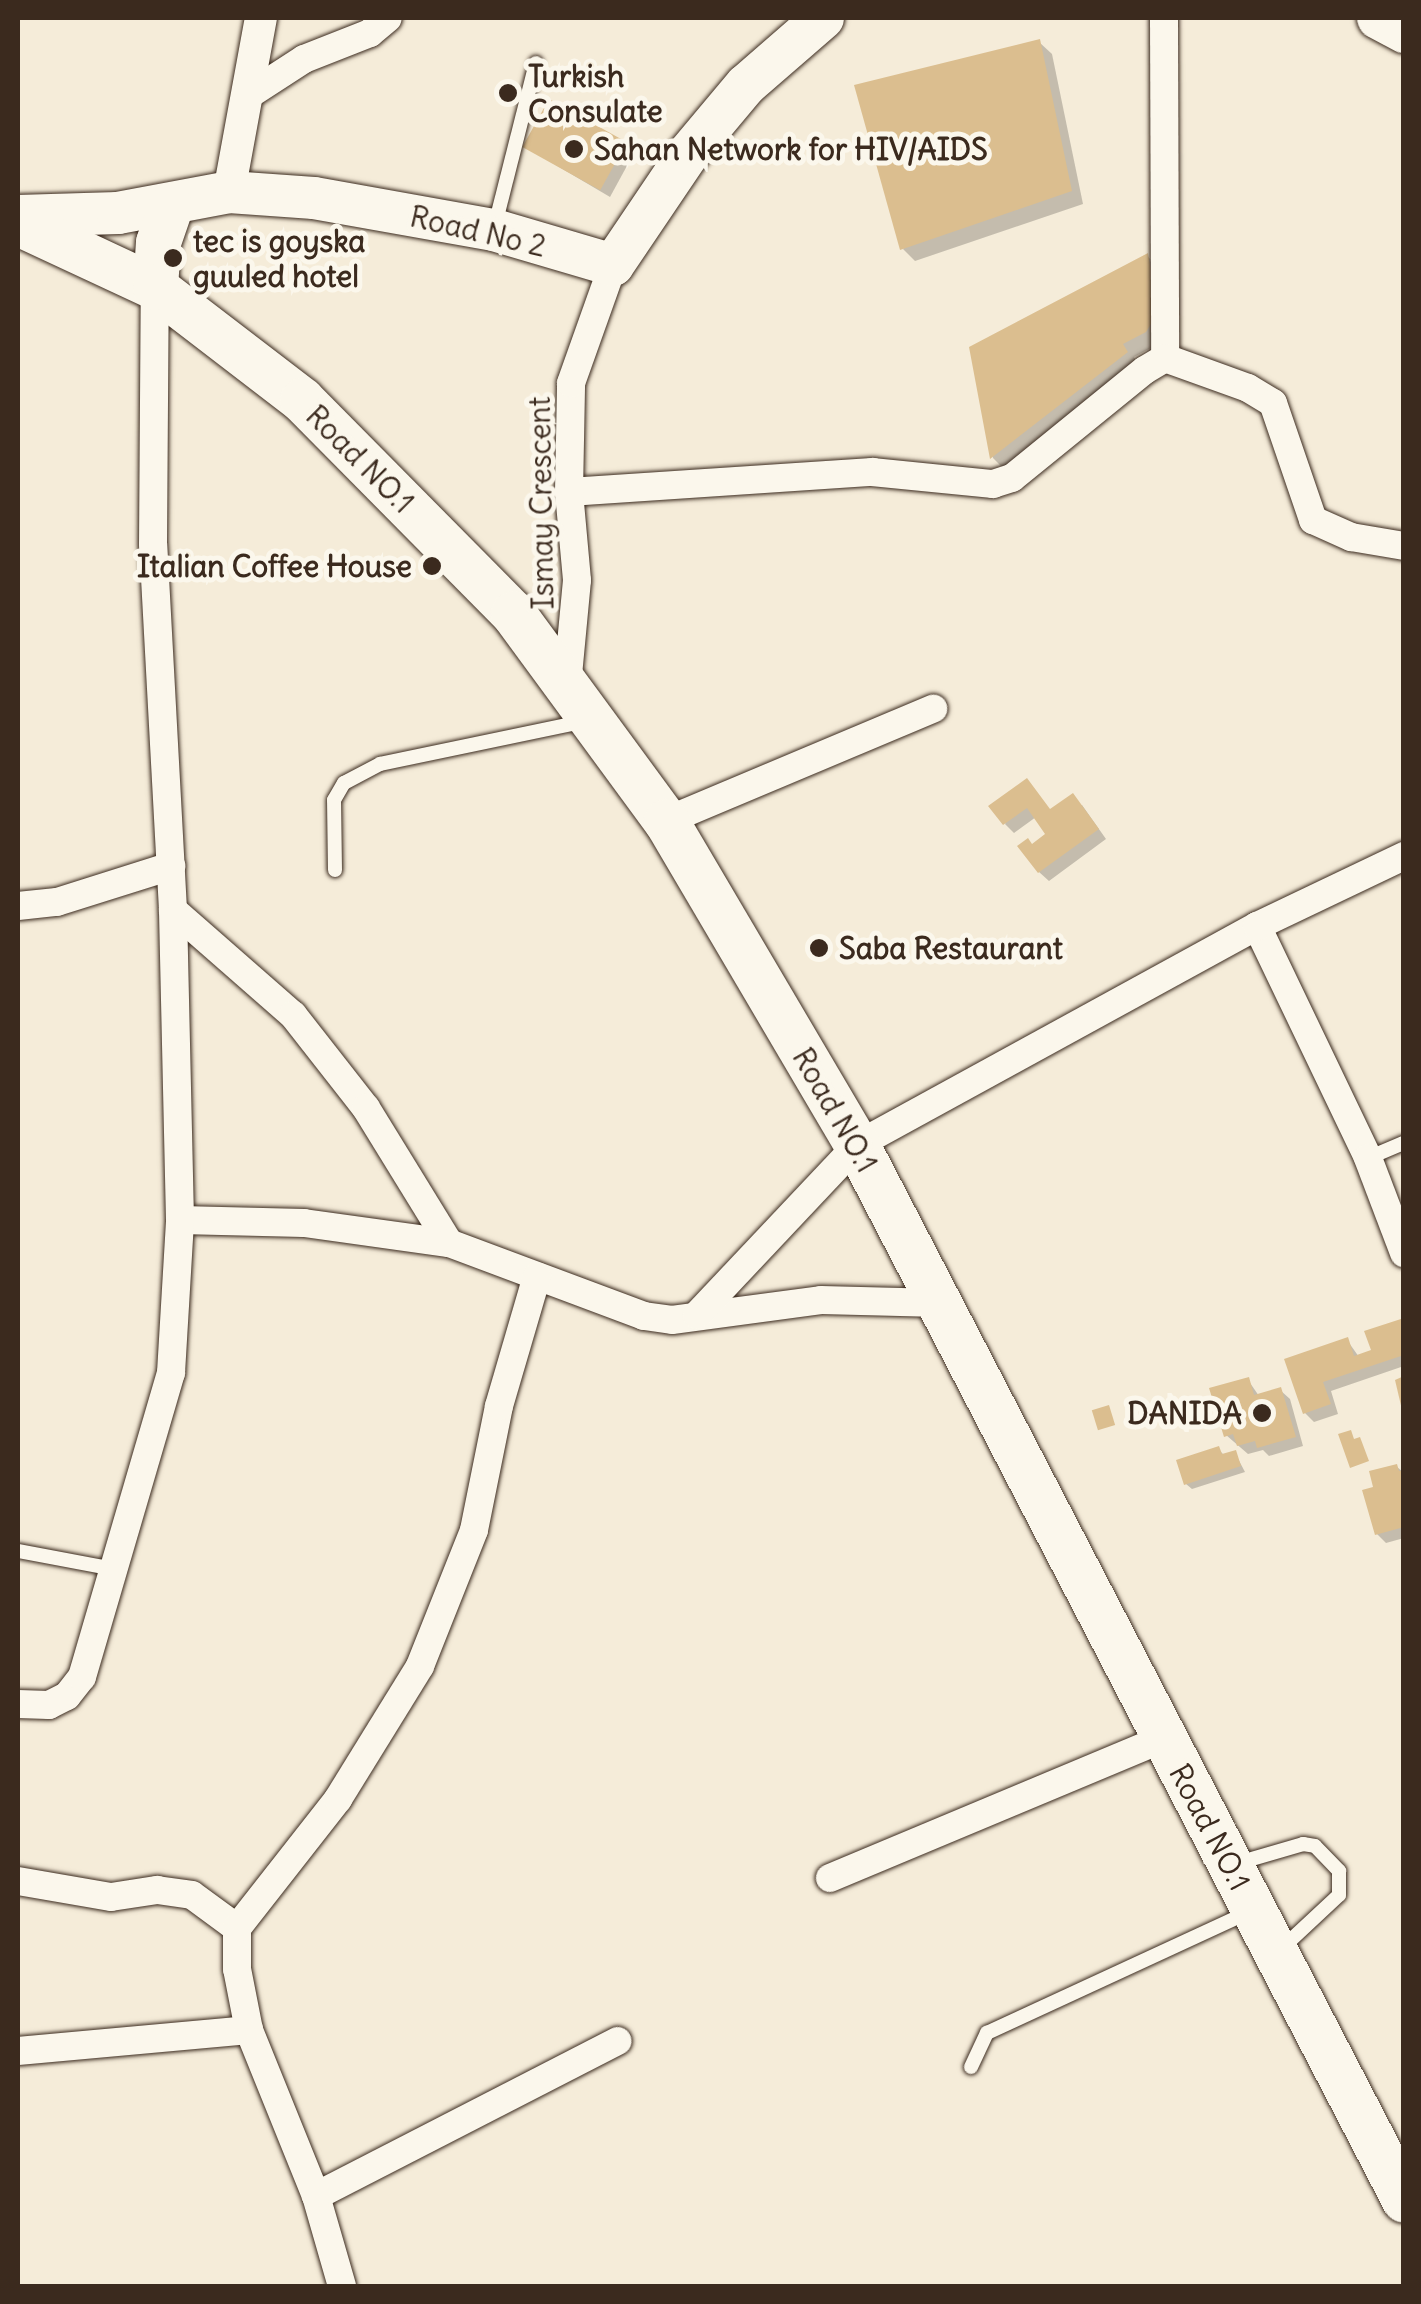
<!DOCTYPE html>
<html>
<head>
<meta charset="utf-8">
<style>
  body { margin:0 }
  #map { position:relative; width:1421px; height:2304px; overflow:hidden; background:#f5ecd9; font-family:Delius,sans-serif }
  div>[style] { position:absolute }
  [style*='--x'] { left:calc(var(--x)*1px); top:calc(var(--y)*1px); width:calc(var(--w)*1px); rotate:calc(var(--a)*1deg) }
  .shadow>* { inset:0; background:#0003 }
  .building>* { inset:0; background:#dbbe8f; transform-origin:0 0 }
  .roads { filter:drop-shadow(0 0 2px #3b2a1e) drop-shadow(0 0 2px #3b2a1e) }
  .service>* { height:14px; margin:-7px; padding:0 7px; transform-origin:7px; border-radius:7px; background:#fbf7ec }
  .minor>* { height:28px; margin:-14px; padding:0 14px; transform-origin:14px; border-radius:14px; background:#fbf7ec }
  .tertiary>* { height:32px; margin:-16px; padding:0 16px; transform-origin:16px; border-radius:16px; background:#fbf7ec }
  .primary>* { height:42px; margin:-21px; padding:0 21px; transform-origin:21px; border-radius:21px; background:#fbf7ec }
  .trunk>* { height:45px; margin:-22.5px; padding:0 22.5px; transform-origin:22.5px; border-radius:22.5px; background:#fbf7ec }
  .dots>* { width:28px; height:28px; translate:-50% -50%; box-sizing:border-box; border:5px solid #fbf7ec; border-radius:50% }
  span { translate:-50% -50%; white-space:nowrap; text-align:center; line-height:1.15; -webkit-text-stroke:10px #fbf7ec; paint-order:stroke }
  .poi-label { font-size:30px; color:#3b2a1e; font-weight:700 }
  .left { translate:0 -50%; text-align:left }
  .right { translate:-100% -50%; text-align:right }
  .street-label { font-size:30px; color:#3b2a1e }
  .frame { position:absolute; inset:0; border:20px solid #3b2a1e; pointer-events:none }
</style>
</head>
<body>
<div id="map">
  <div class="shadow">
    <i style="clip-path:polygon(1039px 42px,1052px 54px,1083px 204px,915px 261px,903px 249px)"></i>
    <i style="clip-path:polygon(625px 144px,634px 153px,610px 197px,527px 148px)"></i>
    <i style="clip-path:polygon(1147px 256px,1160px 268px,1158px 344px,1134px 357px,1138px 365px,1005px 470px,993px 458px,972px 349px)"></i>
    <i style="clip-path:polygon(1027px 781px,1051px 812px,1082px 805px,1106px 839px,1049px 881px,1039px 872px,1033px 846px,1049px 834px,1036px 817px,1014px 833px,1005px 824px)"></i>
    <i style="clip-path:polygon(1404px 1322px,1404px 1366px,1331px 1391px,1338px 1414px,1314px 1422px,1305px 1413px,1347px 1340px,1359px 1357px,1374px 1352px)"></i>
    <i style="clip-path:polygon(1248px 1380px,1259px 1396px,1280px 1390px,1290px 1399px,1303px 1446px,1269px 1456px,1263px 1450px,1248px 1454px,1226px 1435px)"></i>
    <i style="clip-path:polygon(1218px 1449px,1225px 1456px,1235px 1453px,1245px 1472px,1192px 1489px,1186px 1484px)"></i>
    <i style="clip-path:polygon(1396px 1466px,1404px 1473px,1404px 1538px,1386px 1543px,1377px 1534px,1376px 1489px)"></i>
  </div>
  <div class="building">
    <i style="clip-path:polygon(1040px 39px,1072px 191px,900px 250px,854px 85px)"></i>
    <i style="left:549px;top:99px;width:89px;height:55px;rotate:29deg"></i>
    <i style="clip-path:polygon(1148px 253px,1158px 312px,1146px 332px,1123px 344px,1128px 352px,990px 459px,969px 347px)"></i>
    <i style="clip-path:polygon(1027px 778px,1050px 809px,1073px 793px,1099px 829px,1038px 873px,1017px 846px,1028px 838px,1032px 844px,1045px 834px,1027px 808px,1003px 825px,988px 806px)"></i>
    <i style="clip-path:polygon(1404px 1318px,1404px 1355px,1323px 1382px,1331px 1404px,1303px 1414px,1284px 1359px,1348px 1337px,1354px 1356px,1371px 1350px,1364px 1331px)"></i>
    <i style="clip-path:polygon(1404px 1376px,1404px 1414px,1403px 1414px,1395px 1380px)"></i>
    <i style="clip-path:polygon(1249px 1377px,1254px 1395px,1281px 1387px,1296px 1437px,1257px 1448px,1255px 1441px,1237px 1446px,1233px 1434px,1224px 1437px,1209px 1388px)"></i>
    <i style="left:1109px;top:1405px;width:21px;height:18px;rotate:73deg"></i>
    <i style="clip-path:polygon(1351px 1430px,1354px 1439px,1360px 1437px,1369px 1461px,1350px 1468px,1338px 1434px)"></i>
    <i style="clip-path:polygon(1219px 1446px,1222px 1454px,1236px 1450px,1241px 1466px,1184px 1485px,1176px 1460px)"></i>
    <i style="clip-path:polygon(1397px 1464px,1399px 1471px,1404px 1470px,1404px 1527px,1375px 1535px,1362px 1490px,1373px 1487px,1369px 1471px)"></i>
  </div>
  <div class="roads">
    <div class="service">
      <i style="--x:495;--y:225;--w:167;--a:-75.8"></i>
      <i style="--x:335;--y:870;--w:70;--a:-90.8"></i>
      <i style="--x:334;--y:800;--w:20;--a:-60"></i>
      <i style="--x:344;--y:783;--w:41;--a:-27.8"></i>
      <i style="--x:380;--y:764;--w:209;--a:-11.8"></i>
      <i style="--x:1368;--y:1158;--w:39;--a:-23"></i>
      <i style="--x:18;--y:1551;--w:98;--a:10.6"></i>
      <i style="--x:1238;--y:1863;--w:68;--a:-16.3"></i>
      <i style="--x:1303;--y:1844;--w:12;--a:9"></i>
      <i style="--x:1315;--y:1846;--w:35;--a:46"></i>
      <i style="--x:1339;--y:1871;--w:24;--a:90"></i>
      <i style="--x:1339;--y:1895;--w:79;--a:137"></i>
      <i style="--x:971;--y:2067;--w:38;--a:-65"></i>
      <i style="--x:987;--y:2033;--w:286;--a:-24.8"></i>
    </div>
    <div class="minor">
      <i style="--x:1164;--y:18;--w:340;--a:89.8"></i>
      <i style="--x:247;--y:96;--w:68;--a:-33"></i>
      <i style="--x:304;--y:59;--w:71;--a:-21.5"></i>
      <i style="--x:370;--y:33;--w:23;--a:-40"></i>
      <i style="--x:569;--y:492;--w:304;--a:-3.8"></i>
      <i style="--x:872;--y:472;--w:122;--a:5.7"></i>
      <i style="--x:993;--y:484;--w:20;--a:-18"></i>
      <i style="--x:1012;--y:478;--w:171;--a:-39.1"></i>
      <i style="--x:1145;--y:370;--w:23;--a:-31"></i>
      <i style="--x:1165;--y:358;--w:88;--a:19.9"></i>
      <i style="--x:1248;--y:388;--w:29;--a:31"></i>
      <i style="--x:1273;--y:403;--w:124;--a:71.1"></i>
      <i style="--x:1313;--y:520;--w:42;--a:24.1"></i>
      <i style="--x:1351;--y:537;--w:54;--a:9.6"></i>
      <i style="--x:567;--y:686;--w:106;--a:-84.6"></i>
      <i style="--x:577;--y:580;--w:88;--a:-95.2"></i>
      <i style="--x:569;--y:492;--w:109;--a:-88.9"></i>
      <i style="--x:571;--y:383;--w:125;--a:-70.4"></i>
      <i style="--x:666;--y:821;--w:290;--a:-22.8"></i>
      <i style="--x:18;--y:906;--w:39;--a:-6"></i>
      <i style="--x:57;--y:902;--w:120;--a:-17.5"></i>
      <i style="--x:173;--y:910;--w:159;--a:41.2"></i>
      <i style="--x:293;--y:1015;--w:118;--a:51.9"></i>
      <i style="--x:366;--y:1108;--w:158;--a:58.4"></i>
      <i style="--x:1257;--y:926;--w:257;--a:64.4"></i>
      <i style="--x:1368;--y:1158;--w:102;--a:69.2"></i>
      <i style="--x:180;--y:1220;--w:124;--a:1.4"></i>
      <i style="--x:304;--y:1223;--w:146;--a:7.9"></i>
      <i style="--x:449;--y:1243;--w:208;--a:20.5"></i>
      <i style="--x:644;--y:1316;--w:28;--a:8"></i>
      <i style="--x:672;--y:1320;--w:150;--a:-7.6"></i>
      <i style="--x:821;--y:1300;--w:119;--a:1.4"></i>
      <i style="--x:697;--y:1315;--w:233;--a:-46.7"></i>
      <i style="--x:857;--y:1145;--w:456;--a:-28.7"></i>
      <i style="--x:1257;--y:926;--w:163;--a:-25.5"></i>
      <i style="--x:18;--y:1704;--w:31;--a:2"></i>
      <i style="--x:49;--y:1705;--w:20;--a:-27"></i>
      <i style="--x:67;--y:1696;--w:24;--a:-52"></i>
      <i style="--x:82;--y:1677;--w:317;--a:-73.7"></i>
      <i style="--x:171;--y:1373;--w:153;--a:-86.6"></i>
      <i style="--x:180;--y:1220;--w:310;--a:-91.3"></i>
      <i style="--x:173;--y:910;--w:366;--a:-93.1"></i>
      <i style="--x:153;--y:545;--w:258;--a:-89.6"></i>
      <i style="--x:830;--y:1878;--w:362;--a:-22.7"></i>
      <i style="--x:18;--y:1881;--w:94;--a:9.8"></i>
      <i style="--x:111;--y:1897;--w:47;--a:-8.7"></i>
      <i style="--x:157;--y:1890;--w:35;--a:8"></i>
      <i style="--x:192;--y:1895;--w:56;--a:36.3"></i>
      <i style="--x:18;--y:2051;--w:232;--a:-5.2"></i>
      <i style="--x:316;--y:2196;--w:339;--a:-27.2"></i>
      <i style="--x:342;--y:2286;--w:94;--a:-106.1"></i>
      <i style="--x:316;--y:2196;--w:179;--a:-112"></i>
      <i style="--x:249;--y:2030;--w:62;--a:-101.1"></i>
      <i style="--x:237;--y:1969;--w:41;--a:-90"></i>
      <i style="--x:237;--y:1928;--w:164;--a:-51.9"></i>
      <i style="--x:338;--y:1799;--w:156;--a:-58.3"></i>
      <i style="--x:420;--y:1666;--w:146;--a:-68.3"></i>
      <i style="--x:474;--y:1530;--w:126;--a:-78.6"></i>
      <i style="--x:499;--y:1406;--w:135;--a:-73.7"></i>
    </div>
    <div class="tertiary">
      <i style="--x:229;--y:192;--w:177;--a:-79.6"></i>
    </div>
    <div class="primary">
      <i style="--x:1378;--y:18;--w:30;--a:28"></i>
      <i style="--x:18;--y:216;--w:100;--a:-1.7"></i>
      <i style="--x:118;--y:213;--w:113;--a:-10.7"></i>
      <i style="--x:229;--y:192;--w:85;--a:4"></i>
      <i style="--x:314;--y:198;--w:183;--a:10.1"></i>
      <i style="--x:494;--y:230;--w:124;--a:16.4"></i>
      <i style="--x:613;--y:265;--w:134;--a:-56"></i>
      <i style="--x:688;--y:154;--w:90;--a:-50"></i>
      <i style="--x:746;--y:85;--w:102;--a:-41"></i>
    </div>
    <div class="trunk">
      <i style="--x:18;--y:223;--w:151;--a:25"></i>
      <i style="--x:155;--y:287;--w:185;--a:37.5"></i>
      <i style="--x:302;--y:400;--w:300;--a:45.3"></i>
      <i style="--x:513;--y:613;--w:258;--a:53.7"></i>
      <i style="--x:666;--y:821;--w:376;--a:59.5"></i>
      <i style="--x:857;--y:1145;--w:1188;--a:62.59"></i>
      <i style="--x:155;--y:287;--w:45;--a:-86.2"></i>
      <i style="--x:158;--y:242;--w:37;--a:-71"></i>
    </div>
  </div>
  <div class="dots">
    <i style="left:508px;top:93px;background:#3b2a1e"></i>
    <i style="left:574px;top:149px;background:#3b2a1e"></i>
    <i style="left:173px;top:258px;background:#3b2a1e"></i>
    <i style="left:432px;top:566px;background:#3b2a1e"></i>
    <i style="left:819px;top:948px;background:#3b2a1e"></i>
    <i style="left:1262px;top:1413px;background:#3b2a1e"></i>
  </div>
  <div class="poi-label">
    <span class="left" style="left:528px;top:93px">Turkish<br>Consulate</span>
    <span class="left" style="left:594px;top:149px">Sahan Network for HIV/AIDS</span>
    <span class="left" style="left:193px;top:258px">tec is goyska<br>guuled hotel</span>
    <span class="right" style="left:412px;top:566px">Italian Coffee House</span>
    <span class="left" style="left:839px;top:948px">Saba Restaurant</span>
    <span class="right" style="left:1242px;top:1413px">DANIDA</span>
  </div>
  <div class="street-label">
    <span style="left:478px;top:231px;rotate:13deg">Road No 2</span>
    <span style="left:360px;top:459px;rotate:45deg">Road NO.1</span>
    <span style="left:541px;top:503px;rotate:-91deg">Ismay Crescent</span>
    <span style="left:835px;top:1110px;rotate:60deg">Road NO.1</span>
    <span style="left:1210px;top:1827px;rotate:62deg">Road NO.1</span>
  </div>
  <div class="frame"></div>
</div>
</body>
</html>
